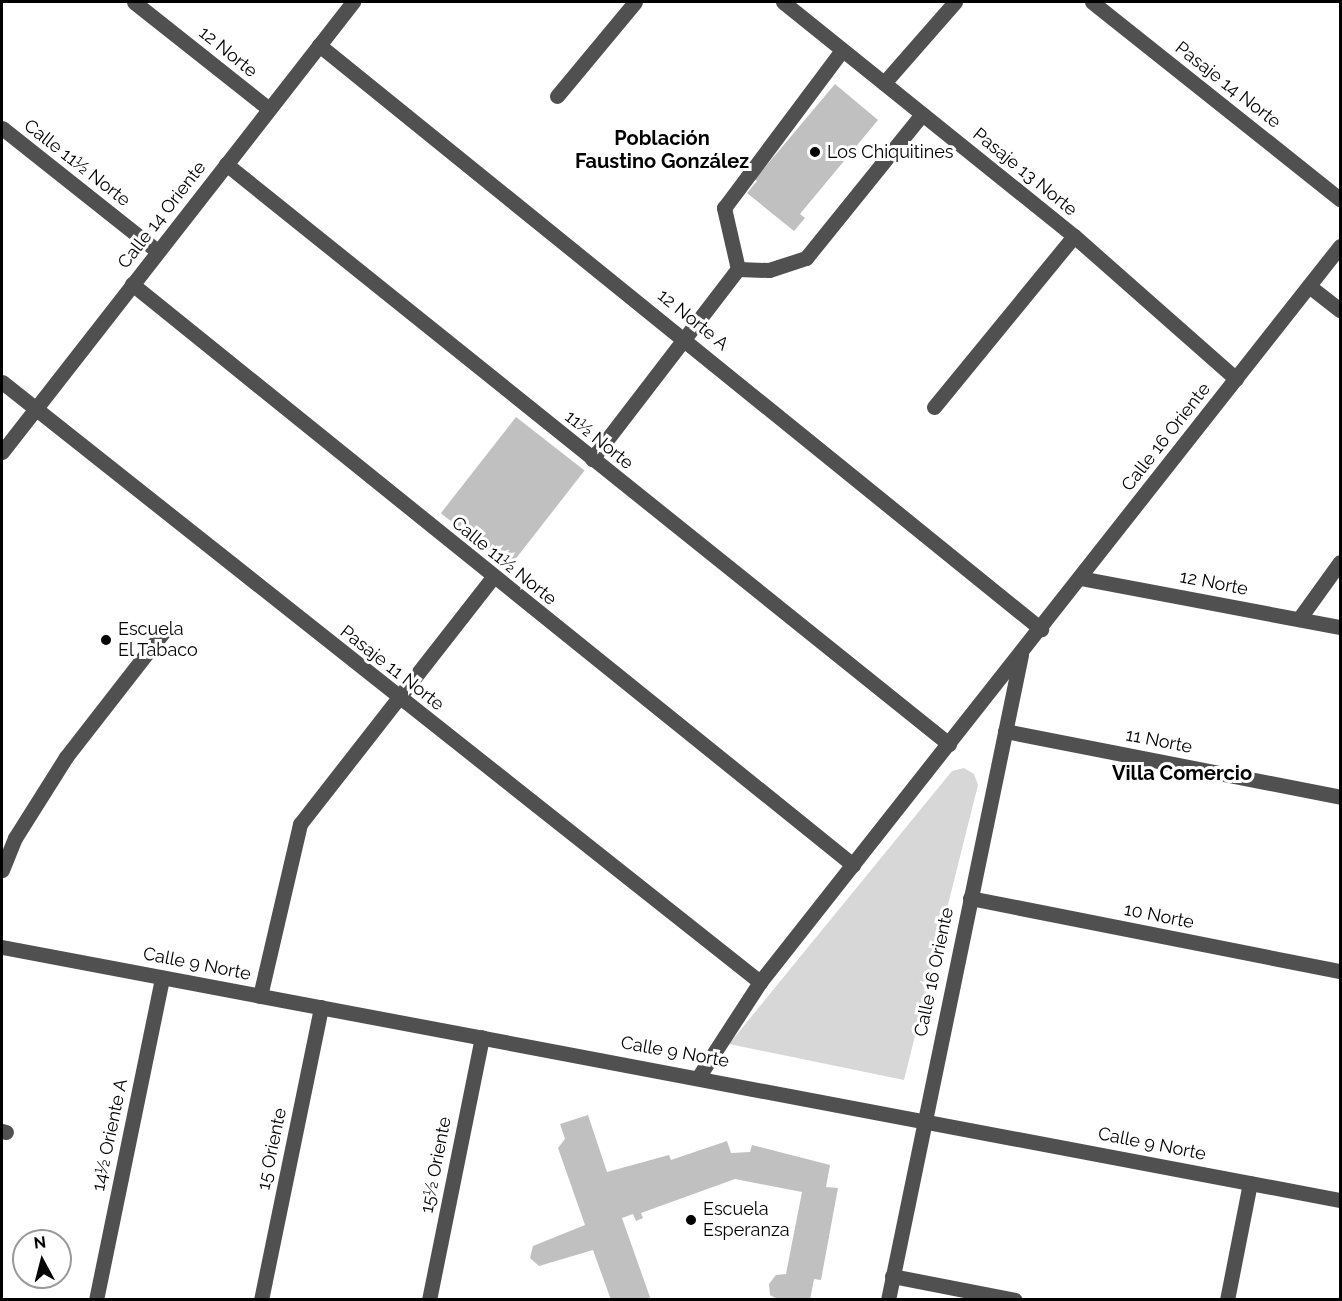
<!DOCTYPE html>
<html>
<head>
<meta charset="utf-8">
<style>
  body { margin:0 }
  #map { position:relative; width:1342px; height:1301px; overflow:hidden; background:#fff; font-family:Raleway,sans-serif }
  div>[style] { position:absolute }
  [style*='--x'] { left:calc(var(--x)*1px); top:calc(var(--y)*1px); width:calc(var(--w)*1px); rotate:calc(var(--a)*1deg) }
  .green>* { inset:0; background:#d7d7d7 }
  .building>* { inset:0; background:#c0c0c0; transform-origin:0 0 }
  .minor>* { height:15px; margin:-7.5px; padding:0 7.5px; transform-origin:7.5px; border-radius:7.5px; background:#505050 }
  .dots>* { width:16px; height:16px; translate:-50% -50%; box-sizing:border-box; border:3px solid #fff; border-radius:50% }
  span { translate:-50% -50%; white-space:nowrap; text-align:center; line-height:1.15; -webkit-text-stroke:6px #fff; paint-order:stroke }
  .street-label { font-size:18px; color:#000 }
  .poi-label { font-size:18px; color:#000 }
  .left { translate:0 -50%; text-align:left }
  .neighbourhood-label { font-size:20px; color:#000; font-weight:700 }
  .frame { position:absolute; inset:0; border:3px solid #000; pointer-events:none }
  .north { position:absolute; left:12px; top:1229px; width:60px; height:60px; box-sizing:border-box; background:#fff; border:2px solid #999; border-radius:50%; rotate:353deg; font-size:16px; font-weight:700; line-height:24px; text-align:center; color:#000 }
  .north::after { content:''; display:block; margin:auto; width:21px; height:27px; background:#000; clip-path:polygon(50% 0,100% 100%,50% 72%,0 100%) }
</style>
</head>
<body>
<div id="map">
  <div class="green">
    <i style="clip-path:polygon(964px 768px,974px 774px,978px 785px,904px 1080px,729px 1044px,952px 771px)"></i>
  </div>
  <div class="building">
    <i style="clip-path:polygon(835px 84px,878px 120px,800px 214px,805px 218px,794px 231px,747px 193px,757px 181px,745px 171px,751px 165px,761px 172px)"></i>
    <i style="left:516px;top:417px;width:87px;height:122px;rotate:38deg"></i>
    <i style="clip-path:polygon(588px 1115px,607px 1172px,669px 1155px,671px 1160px,727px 1141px,731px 1153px,750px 1152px,752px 1145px,830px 1165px,826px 1187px,838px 1188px,821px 1280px,814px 1279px,810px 1300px,779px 1300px,770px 1295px,769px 1284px,776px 1275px,786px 1274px,802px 1192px,735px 1179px,641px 1213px,643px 1218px,636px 1221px,633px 1214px,622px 1218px,651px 1300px,611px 1300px,593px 1250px,539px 1266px,530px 1258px,533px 1246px,585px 1225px,558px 1148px,565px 1139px,560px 1124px)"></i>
  </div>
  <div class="minor">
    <i style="--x:134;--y:2;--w:172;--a:38.4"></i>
    <i style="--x:783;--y:2;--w:373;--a:38.8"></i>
    <i style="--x:1074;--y:236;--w:216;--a:41.4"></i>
    <i style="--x:1092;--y:2;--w:317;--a:38.5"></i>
    <i style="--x:319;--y:45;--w:929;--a:38.97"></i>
    <i style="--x:884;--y:83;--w:108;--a:-48.8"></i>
    <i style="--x:557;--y:96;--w:122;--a:-50.3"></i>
    <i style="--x:2;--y:128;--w:198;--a:38.4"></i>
    <i style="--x:226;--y:164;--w:927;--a:38.74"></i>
    <i style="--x:738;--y:269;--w:63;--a:-102.9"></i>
    <i style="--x:724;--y:208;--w:197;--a:-53.2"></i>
    <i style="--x:738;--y:269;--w:31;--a:2"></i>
    <i style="--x:769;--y:270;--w:39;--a:-18"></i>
    <i style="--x:806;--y:258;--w:185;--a:-51.1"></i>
    <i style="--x:132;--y:284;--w:926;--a:38.86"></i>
    <i style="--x:1309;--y:286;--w:39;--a:38"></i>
    <i style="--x:2;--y:382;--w:967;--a:38.36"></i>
    <i style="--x:934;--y:407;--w:221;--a:-50.7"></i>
    <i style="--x:2;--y:452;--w:571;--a:-52.05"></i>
    <i style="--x:592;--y:459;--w:240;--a:-52.5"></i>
    <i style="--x:1080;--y:578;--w:265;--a:10.7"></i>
    <i style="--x:1299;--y:619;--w:70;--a:-54.3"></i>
    <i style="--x:1005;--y:731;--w:341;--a:11.1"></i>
    <i style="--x:2;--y:870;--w:35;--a:-68"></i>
    <i style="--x:15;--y:838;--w:96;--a:-57.8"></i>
    <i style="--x:66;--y:757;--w:161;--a:-52.1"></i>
    <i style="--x:970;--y:898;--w:377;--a:11.2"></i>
    <i style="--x:2;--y:947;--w:1362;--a:10.71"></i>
    <i style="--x:260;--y:996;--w:177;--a:-76.9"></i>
    <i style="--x:300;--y:824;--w:313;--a:-52"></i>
    <i style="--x:699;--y:1076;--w:112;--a:-57"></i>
    <i style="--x:760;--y:982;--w:937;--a:-51.76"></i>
    <i style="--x:2;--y:1131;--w:4;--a:14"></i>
    <i style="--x:892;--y:1276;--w:125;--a:11"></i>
    <i style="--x:96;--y:1300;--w:329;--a:-78.4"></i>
    <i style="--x:261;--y:1300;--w:299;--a:-78.4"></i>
    <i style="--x:429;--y:1300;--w:268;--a:-78.6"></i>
    <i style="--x:888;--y:1300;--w:659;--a:-78.35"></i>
    <i style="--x:1227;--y:1300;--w:119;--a:-78.9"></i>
  </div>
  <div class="dots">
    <i style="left:815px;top:152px;background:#000"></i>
    <i style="left:106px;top:640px;background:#000"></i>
    <i style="left:691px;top:1220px;background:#000"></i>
  </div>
  <div class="street-label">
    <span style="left:228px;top:52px;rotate:39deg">12 Norte</span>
    <span style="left:1228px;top:85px;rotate:38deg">Pasaje 14 Norte</span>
    <span style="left:77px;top:163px;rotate:38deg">Calle 11½ Norte</span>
    <span style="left:1025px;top:172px;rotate:39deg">Pasaje 13 Norte</span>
    <span style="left:162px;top:215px;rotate:-52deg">Calle 14 Oriente</span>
    <span style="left:693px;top:320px;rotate:39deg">12 Norte A</span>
    <span style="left:1166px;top:437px;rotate:-52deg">Calle 16 Oriente</span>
    <span style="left:599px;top:440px;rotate:39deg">11½ Norte</span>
    <span style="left:504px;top:561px;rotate:39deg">Calle 11½ Norte</span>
    <span style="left:1214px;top:583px;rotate:11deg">12 Norte</span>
    <span style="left:392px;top:668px;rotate:38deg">Pasaje 11 Norte</span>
    <span style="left:1159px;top:741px;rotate:11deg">11 Norte</span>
    <span style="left:1159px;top:916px;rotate:11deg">10 Norte</span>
    <span style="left:197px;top:964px;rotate:11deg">Calle 9 Norte</span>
    <span style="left:934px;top:972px;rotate:-78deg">Calle 16 Oriente</span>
    <span style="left:675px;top:1052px;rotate:10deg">Calle 9 Norte</span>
    <span style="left:110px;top:1135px;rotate:-78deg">14½ Oriente A</span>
    <span style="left:1152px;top:1144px;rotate:11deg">Calle 9 Norte</span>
    <span style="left:272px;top:1149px;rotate:-78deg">15 Oriente</span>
    <span style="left:436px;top:1165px;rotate:-79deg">15½ Oriente</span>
  </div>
  <div class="poi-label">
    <span class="left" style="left:827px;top:152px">Los Chiquitines</span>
    <span class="left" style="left:118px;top:640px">Escuela<br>El Tabaco</span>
    <span class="left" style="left:703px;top:1220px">Escuela<br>Esperanza</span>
  </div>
  <div class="neighbourhood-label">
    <span style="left:662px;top:150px">Población<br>Faustino González</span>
    <span style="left:1182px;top:773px">Villa Comercio</span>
  </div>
  <div class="frame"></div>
  <div class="north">N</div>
</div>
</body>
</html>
